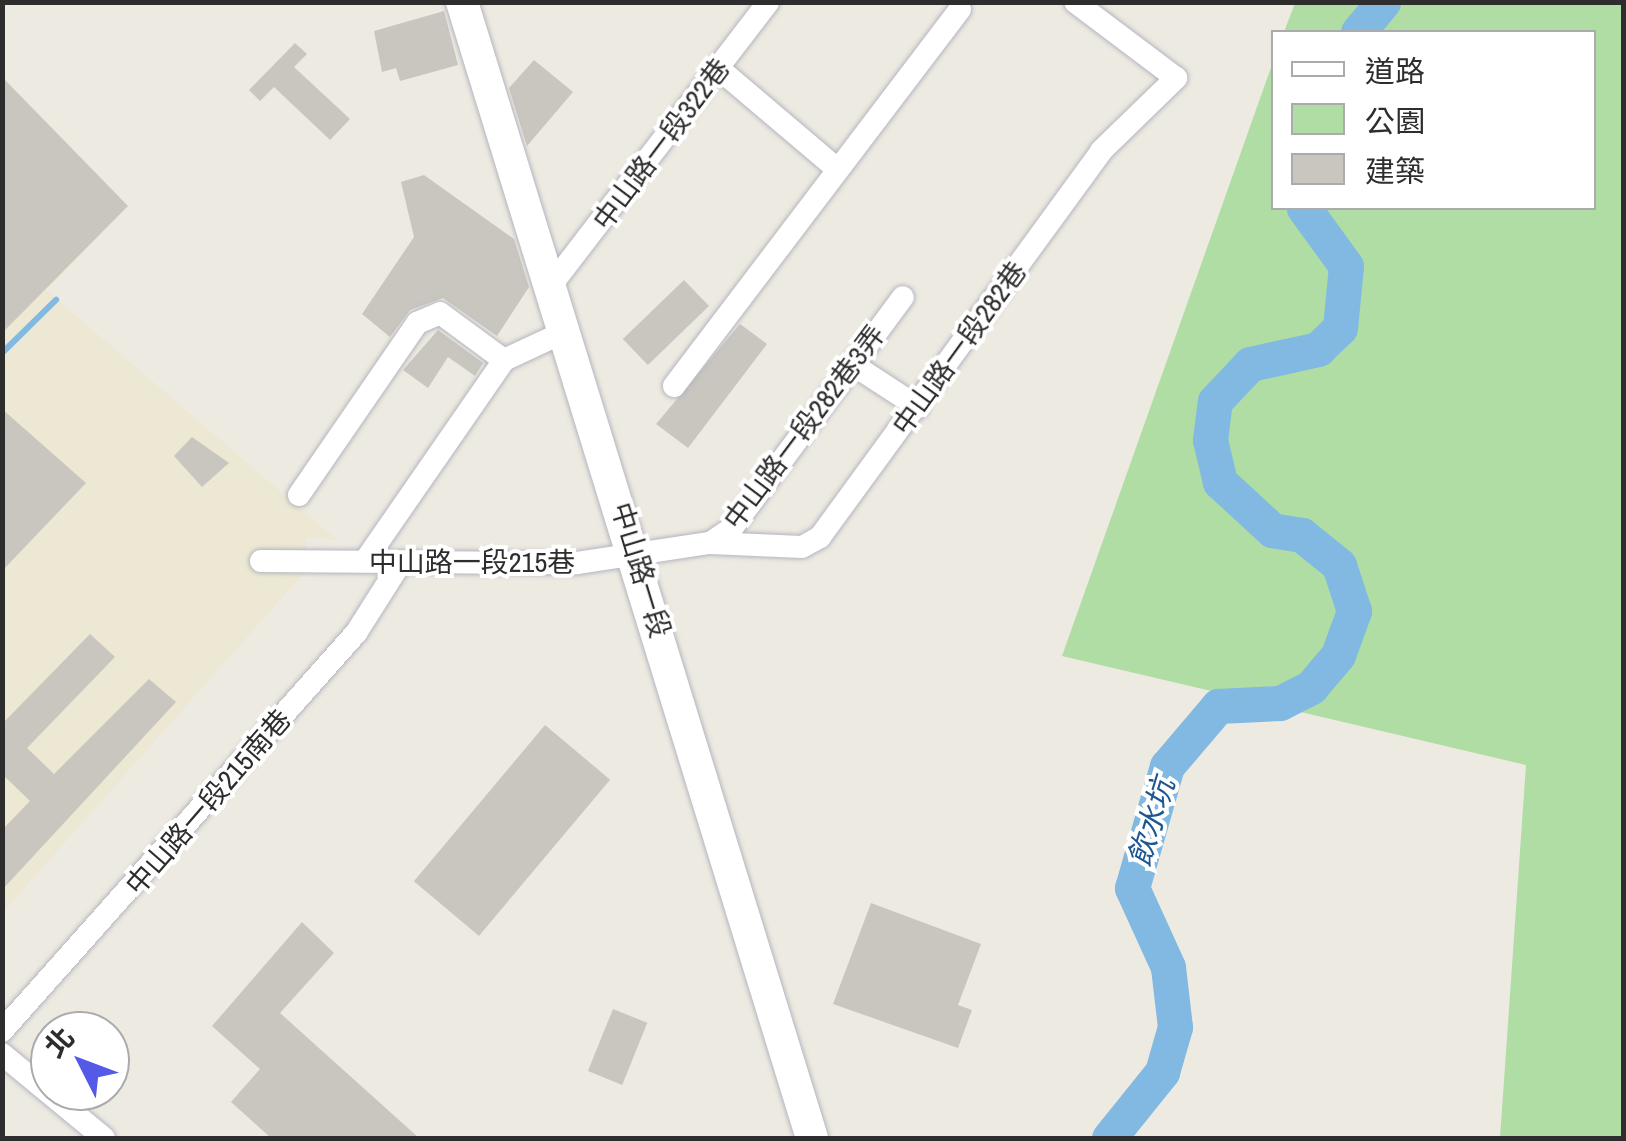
<!DOCTYPE html>
<html>
<head>
<meta charset="utf-8">
<style>
  body { margin:0 }
  #map { position:relative; width:1626px; height:1141px; overflow:hidden; background:#edeae1; font-family:"Archivo Narrow","Noto Sans TC",sans-serif }
  div>[style] { position:absolute }
  [style*='--x'] { left:calc(var(--x)*1px); top:calc(var(--y)*1px); width:calc(var(--w)*1px); rotate:calc(var(--a)*1deg) }
  .education>* { inset:0; background:#ece8d3 }
  .green>* { inset:0; background:#afdda4 }
  .stream>* { height:6px; margin:-3px; padding:0 3px; transform-origin:3px; border-radius:3px; background:#81b9e3 }
  .river>* { height:35px; margin:-17.5px; padding:0 17.5px; transform-origin:17.5px; border-radius:17.5px; background:#81b9e3 }
  .building>* { inset:0; background:#c9c6c0; transform-origin:0 0 }
  .roads { filter:drop-shadow(0 0 2px #b5b5bf) drop-shadow(0 0 2px #b5b5bf) }
  .street>* { height:22px; margin:-11px; padding:0 11px; transform-origin:11px; border-radius:11px; background:#fff }
  .secondary>* { height:32px; margin:-16px; padding:0 16px; transform-origin:16px; border-radius:16px; background:#fff }
  span { translate:-50% -50%; white-space:nowrap; text-align:center; line-height:1.15; -webkit-text-stroke:8px #fff; paint-order:stroke }
  .street-label { font-size:28px; color:#2d2d2d }
  .water-label { font-size:30px; color:#1d5792; font-style:italic }
  .frame { position:absolute; inset:0; border:5px solid #2d2d2d; pointer-events:none }
  .legend { position:absolute; left:1271px; top:30px; width:325px; height:180px; box-sizing:border-box; background:#fff; border:2px solid #ababab; margin:0; padding:12px 18px; list-style:none; font-size:30px; color:#2d2d2d }
  .legend li { display:flex; align-items:center; gap:20px; height:50px }
  .legend b { width:50px; border:2px solid #ababab }
  .north { position:absolute; left:30px; top:1011px; width:100px; height:100px; box-sizing:border-box; background:#fff; border:2px solid #ababab; border-radius:50%; rotate:312deg; font-size:28px; font-weight:700; line-height:40px; text-align:center; color:#2d2d2d }
  .north::after { content:''; display:block; margin:auto; width:35px; height:45px; background:#5459e7; clip-path:polygon(50% 0,100% 100%,50% 72%,0 100%) }
</style>
</head>
<body>
<div id="map">
  <div class="education">
    <i style="clip-path:polygon(3px 77px,128px 206px,46px 290px,337px 540px,307px 537px,303px 574px,3px 912px)"></i>
  </div>
  <div class="green">
    <i style="clip-path:polygon(1295px 3px,1623px 3px,1623px 1138px,1500px 1138px,1526px 765px,1062px 656px,1273px 62px,1274px 208px,1594px 208px,1594px 32px,1284px 32px)"></i>
  </div>
  <div class="stream">
    <i style="--x:2;--y:353;--w:76;--a:-44.5"></i>
  </div>
  <div class="river">
    <i style="--x:1358;--y:32;--w:39;--a:-50"></i>
    <i style="--x:1109;--y:1138;--w:85;--a:-51.2"></i>
    <i style="--x:1162;--y:1072;--w:47;--a:-73.9"></i>
    <i style="--x:1175;--y:1027;--w:60;--a:-96.7"></i>
    <i style="--x:1168;--y:967;--w:87;--a:-114.5"></i>
    <i style="--x:1132;--y:888;--w:127;--a:-74"></i>
    <i style="--x:1167;--y:766;--w:79;--a:-49.6"></i>
    <i style="--x:1218;--y:706;--w:62;--a:-2.8"></i>
    <i style="--x:1280;--y:703;--w:35;--a:-27"></i>
    <i style="--x:1311;--y:687;--w:42;--a:-49.8"></i>
    <i style="--x:1338;--y:655;--w:47;--a:-70"></i>
    <i style="--x:1354;--y:611;--w:48;--a:-108.1"></i>
    <i style="--x:1339;--y:565;--w:48;--a:-141"></i>
    <i style="--x:1302;--y:535;--w:30;--a:-171"></i>
    <i style="--x:1272;--y:530;--w:71;--a:-137.3"></i>
    <i style="--x:1220;--y:482;--w:43;--a:-103.4"></i>
    <i style="--x:1210;--y:440;--w:39;--a:-83"></i>
    <i style="--x:1215;--y:401;--w:51;--a:-46.6"></i>
    <i style="--x:1250;--y:364;--w:70;--a:-12.4"></i>
    <i style="--x:1318;--y:349;--w:30;--a:-44"></i>
    <i style="--x:1340;--y:328;--w:62;--a:-84.5"></i>
    <i style="--x:1346;--y:266;--w:72;--a:-125.9"></i>
  </div>
  <div class="building">
    <i style="clip-path:polygon(444px 11px,458px 65px,400px 81px,396px 68px,382px 72px,374px 31px)"></i>
    <i style="clip-path:polygon(295px 43px,307px 54px,294px 67px,350px 119px,330px 140px,274px 87px,260px 101px,249px 90px)"></i>
    <i style="clip-path:polygon(534px 60px,573px 92px,527px 146px,509px 88px)"></i>
    <i style="clip-path:polygon(2px 77px,128px 206px,2px 333px)"></i>
    <i style="clip-path:polygon(424px 175px,514px 239px,529px 287px,497px 336px,443px 298px,410px 310px,390px 337px,362px 314px,414px 237px,401px 182px)"></i>
    <i style="left:684px;top:280px;width:36px;height:85px;rotate:46deg"></i>
    <i style="clip-path:polygon(740px 324px,767px 344px,688px 448px,656px 424px)"></i>
    <i style="clip-path:polygon(438px 330px,483px 363px,475px 376px,448px 357px,428px 388px,403px 370px)"></i>
    <i style="clip-path:polygon(2px 409px,86px 483px,2px 571px)"></i>
    <i style="clip-path:polygon(192px 437px,229px 463px,202px 487px,174px 456px)"></i>
    <i style="clip-path:polygon(90px 634px,115px 657px,27px 748px,54px 774px,149px 679px,176px 702px,2px 890px,2px 830px,30px 801px,2px 774px,2px 724px)"></i>
    <i style="left:545px;top:725px;width:85px;height:204px;rotate:40deg"></i>
    <i style="clip-path:polygon(871px 903px,981px 944px,958px 1005px,972px 1010px,958px 1048px,833px 1004px)"></i>
    <i style="clip-path:polygon(302px 922px,334px 953px,280px 1013px,419px 1138px,271px 1138px,231px 1102px,260px 1069px,212px 1026px)"></i>
    <i style="left:613px;top:1009px;width:37px;height:67px;rotate:22deg"></i>
  </div>
  <div class="roads">
    <div class="street">
      <i style="--x:718;--y:68;--w:156;--a:40.3"></i>
      <i style="--x:552;--y:284;--w:355;--a:-52.5"></i>
      <i style="--x:852;--y:364;--w:79;--a:33.1"></i>
      <i style="--x:674;--y:386;--w:473;--a:-52.8"></i>
      <i style="--x:299;--y:495;--w:209;--a:-55.5"></i>
      <i style="--x:417;--y:323;--w:25;--a:-23"></i>
      <i style="--x:440;--y:313;--w:79;--a:36.3"></i>
      <i style="--x:710;--y:543;--w:92;--a:2.5"></i>
      <i style="--x:802;--y:547;--w:21;--a:-29"></i>
      <i style="--x:820;--y:537;--w:477;--a:-53.9"></i>
      <i style="--x:1101;--y:151;--w:105;--a:-44.2"></i>
      <i style="--x:1176;--y:78;--w:126;--a:-143"></i>
      <i style="--x:261;--y:561;--w:316;--a:0.4"></i>
      <i style="--x:577;--y:563;--w:134;--a:-8.6"></i>
      <i style="--x:710;--y:543;--w:27;--a:-34"></i>
      <i style="--x:732;--y:528;--w:287;--a:-53.5"></i>
      <i style="--x:365;--y:561;--w:244;--a:-55.3"></i>
      <i style="--x:504;--y:360;--w:66;--a:-25"></i>
      <i style="--x:2;--y:1031;--w:533;--a:-48.35"></i>
      <i style="--x:356;--y:633;--w:84;--a:-57.6"></i>
      <i style="--x:2;--y:1054;--w:132;--a:39.5"></i>
    </div>
    <div class="secondary">
      <i style="--x:462;--y:2;--w:1189;--a:72.88"></i>
    </div>
  </div>
  <div class="street-label">
    <span style="left:661px;top:144px;rotate:-53deg">中山路一段322巷</span>
    <span style="left:959px;top:348px;rotate:-54deg">中山路一段282巷</span>
    <span style="left:804px;top:427px;rotate:-53deg">中山路一段282巷3弄</span>
    <span style="left:472px;top:562px">中山路一段215巷</span>
    <span style="left:641px;top:570px;rotate:73deg">中山路一段</span>
    <span style="left:208px;top:802px;rotate:-49deg">中山路一段215南巷</span>
  </div>
  <div class="water-label">
    <span style="left:1151px;top:822px;rotate:-73deg">飲水坑</span>
  </div>
  <div class="frame"></div>
  <ul class="legend">
  <li><b style="height:12px;background:#fff"></b>道路</li>
  <li><b style="height:28px;background:#afdda4"></b>公園</li>
  <li><b style="height:28px;background:#c9c6c0"></b>建築</li>
  </ul>
  <div class="north">北</div>
</div>
</body>
</html>
